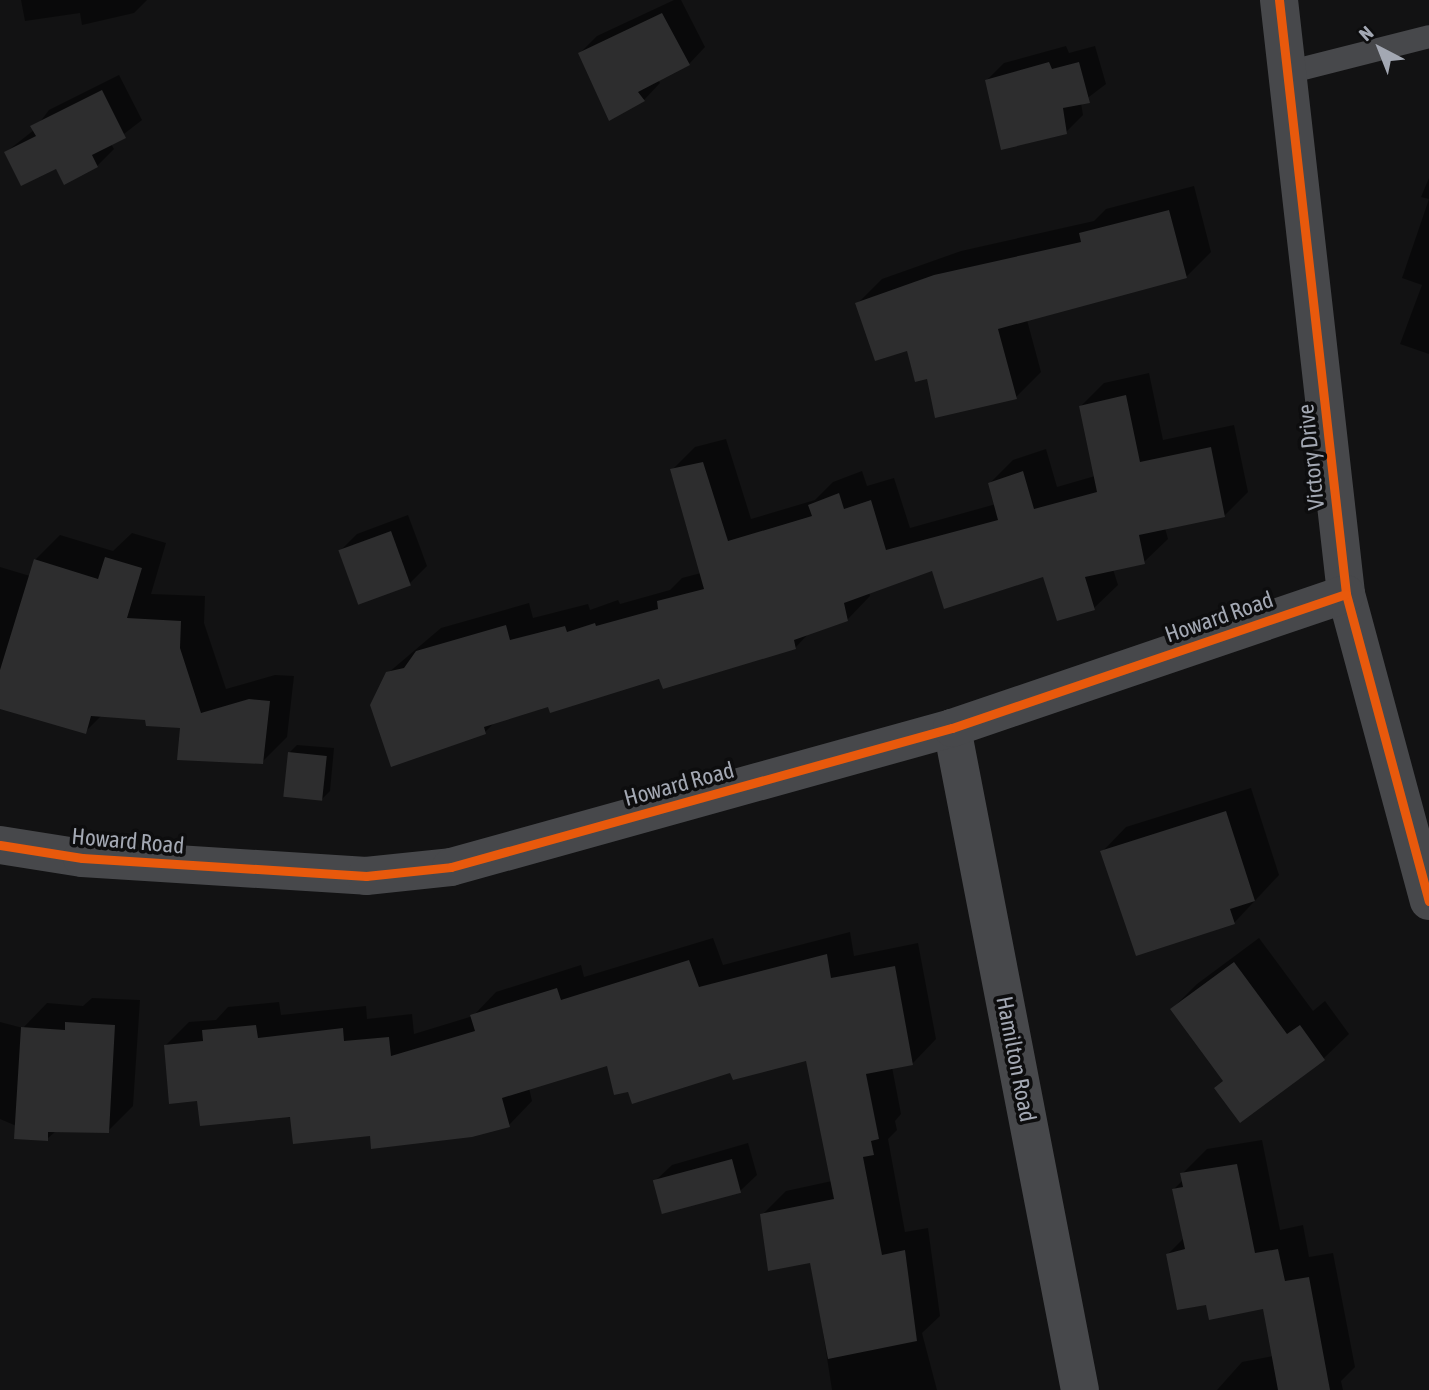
<!DOCTYPE html>
<html>
<head>
<meta charset="utf-8">
<style>
  body { margin:0 }
  #map { position:relative; width:1429px; height:1390px; overflow:hidden; background:#121213; font-family:"Asap Condensed",sans-serif }
  div>[style] { position:absolute }
  [style*='--x'] { left:calc(var(--x)*1px); top:calc(var(--y)*1px); width:calc(var(--w)*1px); rotate:calc(var(--a)*1deg) }
  .shadow>* { inset:0; background:#0007 }
  .building>* { inset:0; background:#2d2d2e; transform-origin:0 0 }
  .lane>* { height:23px; margin:-11.5px; padding:0 11.5px; transform-origin:11.5px; border-radius:11.5px; background:#47484b }
  .street>* { height:38px; margin:-19px; padding:0 19px; transform-origin:19px; border-radius:19px; background:#47484b }
  .cycleway>* { height:9px; margin:-4.5px; padding:0 4.5px; transform-origin:4.5px; border-radius:4.5px; background:#e8590c }
  span { translate:-50% -50%; white-space:nowrap; text-align:center; line-height:1.15; -webkit-text-stroke:7px #0d0d0e; paint-order:stroke }
  .street-label { font-size:23px; color:#a3a8b3 }
  .north { position:absolute; left:1345px; top:14px; width:70px; height:70px; -webkit-text-stroke:5px #0d0d0e; paint-order:stroke; rotate:318deg; font-size:19px; font-weight:700; line-height:28px; text-align:center; color:#a3a8b3 }
  .north::after { content:''; display:block; margin:auto; width:24px; height:32px; background:#a3a8b3; clip-path:polygon(50% 0,100% 100%,50% 72%,0 100%) }
</style>
</head>
<body>
<div id="map">
  <div class="shadow">
    <i style="clip-path:polygon(21px 0,147px 0,134px 13px,82px 25px,80px 13px,25px 21px)"></i>
    <i style="clip-path:polygon(674px 0,681px 0,705px 47px,689px 64px,658px 80px,660px 83px,644px 100px,580px 53px,597px 36px)"></i>
    <i style="clip-path:polygon(1066px 46px,1069px 53px,1095px 46px,1106px 84px,1081px 103px,1083px 115px,1066px 132px,987px 80px,1004px 63px)"></i>
    <i style="clip-path:polygon(119px 75px,142px 120px,111px 144px,114px 149px,97px 166px,57px 166px,6px 152px,34px 130px,49px 110px)"></i>
    <i style="clip-path:polygon(1429px 178px,1429px 354px,1400px 344px,1422px 285px,1402px 278px,1429px 199px,1421px 197px)"></i>
    <i style="clip-path:polygon(1194px 186px,1211px 252px,1186px 277px,1027px 320px,1041px 372px,1016px 397px,928px 377px,908px 349px,857px 304px,882px 279px,961px 251px,1094px 221px,1106px 209px)"></i>
    <i style="clip-path:polygon(1149px 373px,1163px 440px,1234px 425px,1248px 492px,1224px 516px,1165px 528px,1168px 539px,1144px 562px,1113px 569px,1118px 585px,1094px 608px,1044px 574px,933px 569px,869px 592px,870px 596px,847px 620px,810px 632px,795px 648px,550px 704px,496px 721px,485px 732px,388px 673px,441px 628px,529px 603px,533px 618px,588px 604px,590px 610px,618px 600px,620px 604px,670px 590px,682px 578px,701px 573px,672px 470px,695px 447px,726px 439px,751px 519px,815px 500px,833px 482px,862px 471px,867px 486px,894px 478px,910px 528px,996px 504px,990px 483px,1013px 460px,1046px 449px,1057px 487px,1095px 476px,1081px 406px,1104px 383px)"></i>
    <i style="clip-path:polygon(408px 515px,427px 566px,410px 583px,340px 551px,357px 534px)"></i>
    <i style="clip-path:polygon(132px 533px,166px 543px,151px 594px,205px 596px,204px 623px,226px 689px,275px 675px,294px 676px,287px 737px,262px 762px,182px 726px,146px 718px,102px 715px,85px 732px,0 707px,0 567px,30px 576px,35px 560px,60px 535px,113px 551px)"></i>
    <i style="clip-path:polygon(297px 745px,334px 748px,330px 791px,322px 799px,289px 753px)"></i>
    <i style="clip-path:polygon(1251px 788px,1279px 875px,1234px 923px,1102px 852px,1126px 827px)"></i>
    <i style="clip-path:polygon(850px 932px,854px 956px,918px 943px,936px 1039px,913px 1063px,892px 1067px,901px 1114px,895px 1121px,897px 1130px,888px 1139px,905px 1232px,928px 1228px,940px 1316px,922px 1333px,937px 1390px,832px 1390px,812px 1261px,762px 1215px,786px 1191px,832px 1181px,807px 1059px,629px 1090px,608px 1064px,529px 1088px,532px 1101px,509px 1125px,371px 1134px,199px 1099px,165px 1046px,189px 1022px,216px 1020px,228px 1007px,279px 1002px,281px 1015px,366px 1006px,367px 1019px,412px 1014px,414px 1034px,473px 1016px,496px 992px,581px 965px,584px 977px,713px 938px,723px 965px)"></i>
    <i style="clip-path:polygon(1259px 938px,1313px 1011px,1325px 1001px,1349px 1034px,1324px 1058px,1241px 1120px,1225px 1080px,1172px 1009px,1197px 984px)"></i>
    <i style="clip-path:polygon(92px 998px,140px 1000px,133px 1106px,108px 1131px,56px 1131px,47px 1139px,0 1119px,0 1022px,23px 1028px,47px 1003px,83px 1006px)"></i>
    <i style="clip-path:polygon(1262px 1140px,1280px 1230px,1303px 1225px,1309px 1257px,1333px 1253px,1355px 1367px,1341px 1381px,1343px 1390px,1217px 1390px,1242px 1362px,1273px 1356px,1264px 1306px,1208px 1303px,1168px 1254px,1184px 1238px,1174px 1189px,1183px 1180px,1182px 1174px,1207px 1149px)"></i>
    <i style="clip-path:polygon(748px 1143px,757px 1175px,740px 1191px,655px 1181px,672px 1165px)"></i>
  </div>
  <div class="building">
    <i style="clip-path:polygon(662px 13px,690px 65px,638px 92px,645px 101px,609px 121px,578px 53px)"></i>
    <i style="clip-path:polygon(1049px 62px,1052px 69px,1079px 62px,1090px 103px,1063px 108px,1067px 134px,1001px 150px,985px 80px)"></i>
    <i style="clip-path:polygon(102px 90px,126px 138px,92px 155px,98px 167px,64px 185px,56px 169px,21px 186px,4px 152px,36px 136px,30px 126px)"></i>
    <i style="clip-path:polygon(1169px 210px,1187px 278px,998px 329px,1017px 399px,935px 418px,927px 379px,915px 382px,907px 351px,875px 361px,855px 303px,934px 275px,1081px 242px,1079px 233px)"></i>
    <i style="clip-path:polygon(1126px 395px,1140px 462px,1211px 447px,1225px 517px,1139px 535px,1145px 564px,1085px 577px,1095px 610px,1057px 621px,1043px 577px,944px 609px,932px 571px,844px 603px,848px 621px,794px 640px,796px 649px,663px 689px,659px 679px,550px 713px,548px 707px,484px 727px,486px 734px,391px 767px,370px 705px,386px 672px,404px 668px,416px 651px,506px 625px,510px 640px,565px 626px,567px 632px,595px 623px,596px 626px,658px 609px,657px 601px,704px 589px,670px 469px,703px 462px,728px 541px,812px 516px,808px 505px,839px 493px,844px 509px,871px 500px,886px 550px,998px 520px,988px 483px,1023px 471px,1034px 509px,1097px 492px,1079px 406px)"></i>
    <i style="left:391px;top:531px;width:58px;height:56px;rotate:70deg"></i>
    <i style="clip-path:polygon(105px 557px,142px 568px,127px 618px,181px 621px,180px 648px,201px 713px,249px 699px,270px 701px,263px 764px,177px 760px,180px 728px,146px 726px,145px 720px,91px 716px,86px 734px,0 709px,0 670px,34px 559px,98px 579px)"></i>
    <i style="left:288px;top:752px;width:39px;height:45px;rotate:6deg"></i>
    <i style="clip-path:polygon(1226px 811px,1255px 901px,1230px 909px,1235px 924px,1136px 956px,1100px 851px)"></i>
    <i style="clip-path:polygon(827px 954px,831px 978px,895px 966px,913px 1065px,866px 1074px,879px 1139px,871px 1141px,874px 1155px,863px 1157px,882px 1255px,905px 1250px,917px 1341px,828px 1359px,810px 1263px,768px 1271px,760px 1214px,834px 1199px,806px 1061px,733px 1080px,730px 1073px,632px 1104px,628px 1092px,614px 1095px,607px 1066px,502px 1098px,510px 1127px,472px 1137px,371px 1149px,370px 1136px,293px 1144px,290px 1117px,200px 1126px,197px 1101px,169px 1104px,164px 1045px,203px 1041px,202px 1030px,256px 1025px,258px 1038px,343px 1028px,344px 1041px,389px 1037px,391px 1056px,475px 1031px,470px 1015px,557px 988px,561px 1000px,689px 960px,699px 987px)"></i>
    <i style="clip-path:polygon(1234px 962px,1287px 1034px,1300px 1025px,1325px 1060px,1240px 1123px,1214px 1088px,1223px 1081px,1170px 1009px)"></i>
    <i style="clip-path:polygon(65px 1022px,115px 1025px,109px 1133px,48px 1132px,48px 1141px,14px 1139px,21px 1027px,65px 1030px)"></i>
    <i style="left:732px;top:1159px;width:35px;height:82px;rotate:75deg"></i>
    <i style="clip-path:polygon(1237px 1164px,1255px 1253px,1278px 1249px,1285px 1281px,1309px 1277px,1330px 1390px,1278px 1390px,1263px 1309px,1209px 1320px,1206px 1305px,1177px 1310px,1166px 1254px,1185px 1249px,1172px 1189px,1183px 1187px,1180px 1173px)"></i>
  </div>
  <div class="lane">
    <i style="--x:1287;--y:72;--w:146;--a:-14.2"></i>
  </div>
  <div class="street">
    <i style="--x:1279;--y:0;--w:598;--a:83.56"></i>
    <i style="--x:1346;--y:594;--w:318;--a:74.9"></i>
    <i style="--x:952;--y:728;--w:674;--a:79.06"></i>
    <i style="--x:0;--y:845;--w:83;--a:9"></i>
    <i style="--x:82;--y:858;--w:285;--a:3.6"></i>
    <i style="--x:366;--y:876;--w:85;--a:-6"></i>
    <i style="--x:451;--y:867;--w:520;--a:-15.51"></i>
    <i style="--x:952;--y:728;--w:416;--a:-18.8"></i>
  </div>
  <div class="cycleway">
    <i style="--x:1279;--y:0;--w:598;--a:83.56"></i>
    <i style="--x:1346;--y:594;--w:318;--a:74.9"></i>
    <i style="--x:0;--y:845;--w:83;--a:9"></i>
    <i style="--x:82;--y:858;--w:285;--a:3.6"></i>
    <i style="--x:366;--y:876;--w:85;--a:-6"></i>
    <i style="--x:451;--y:867;--w:520;--a:-15.51"></i>
    <i style="--x:952;--y:728;--w:416;--a:-18.8"></i>
  </div>
  <div class="street-label">
    <span style="left:1311px;top:457px;rotate:-96deg">Victory Drive</span>
    <span style="left:1219px;top:617px;rotate:-19deg">Howard Road</span>
    <span style="left:679px;top:784px;rotate:-15deg">Howard Road</span>
    <span style="left:128px;top:841px;rotate:5deg">Howard Road</span>
    <span style="left:1016px;top:1059px;rotate:79deg">Hamilton Road</span>
  </div>
  <div class="north">N</div>
</div>
</body>
</html>
